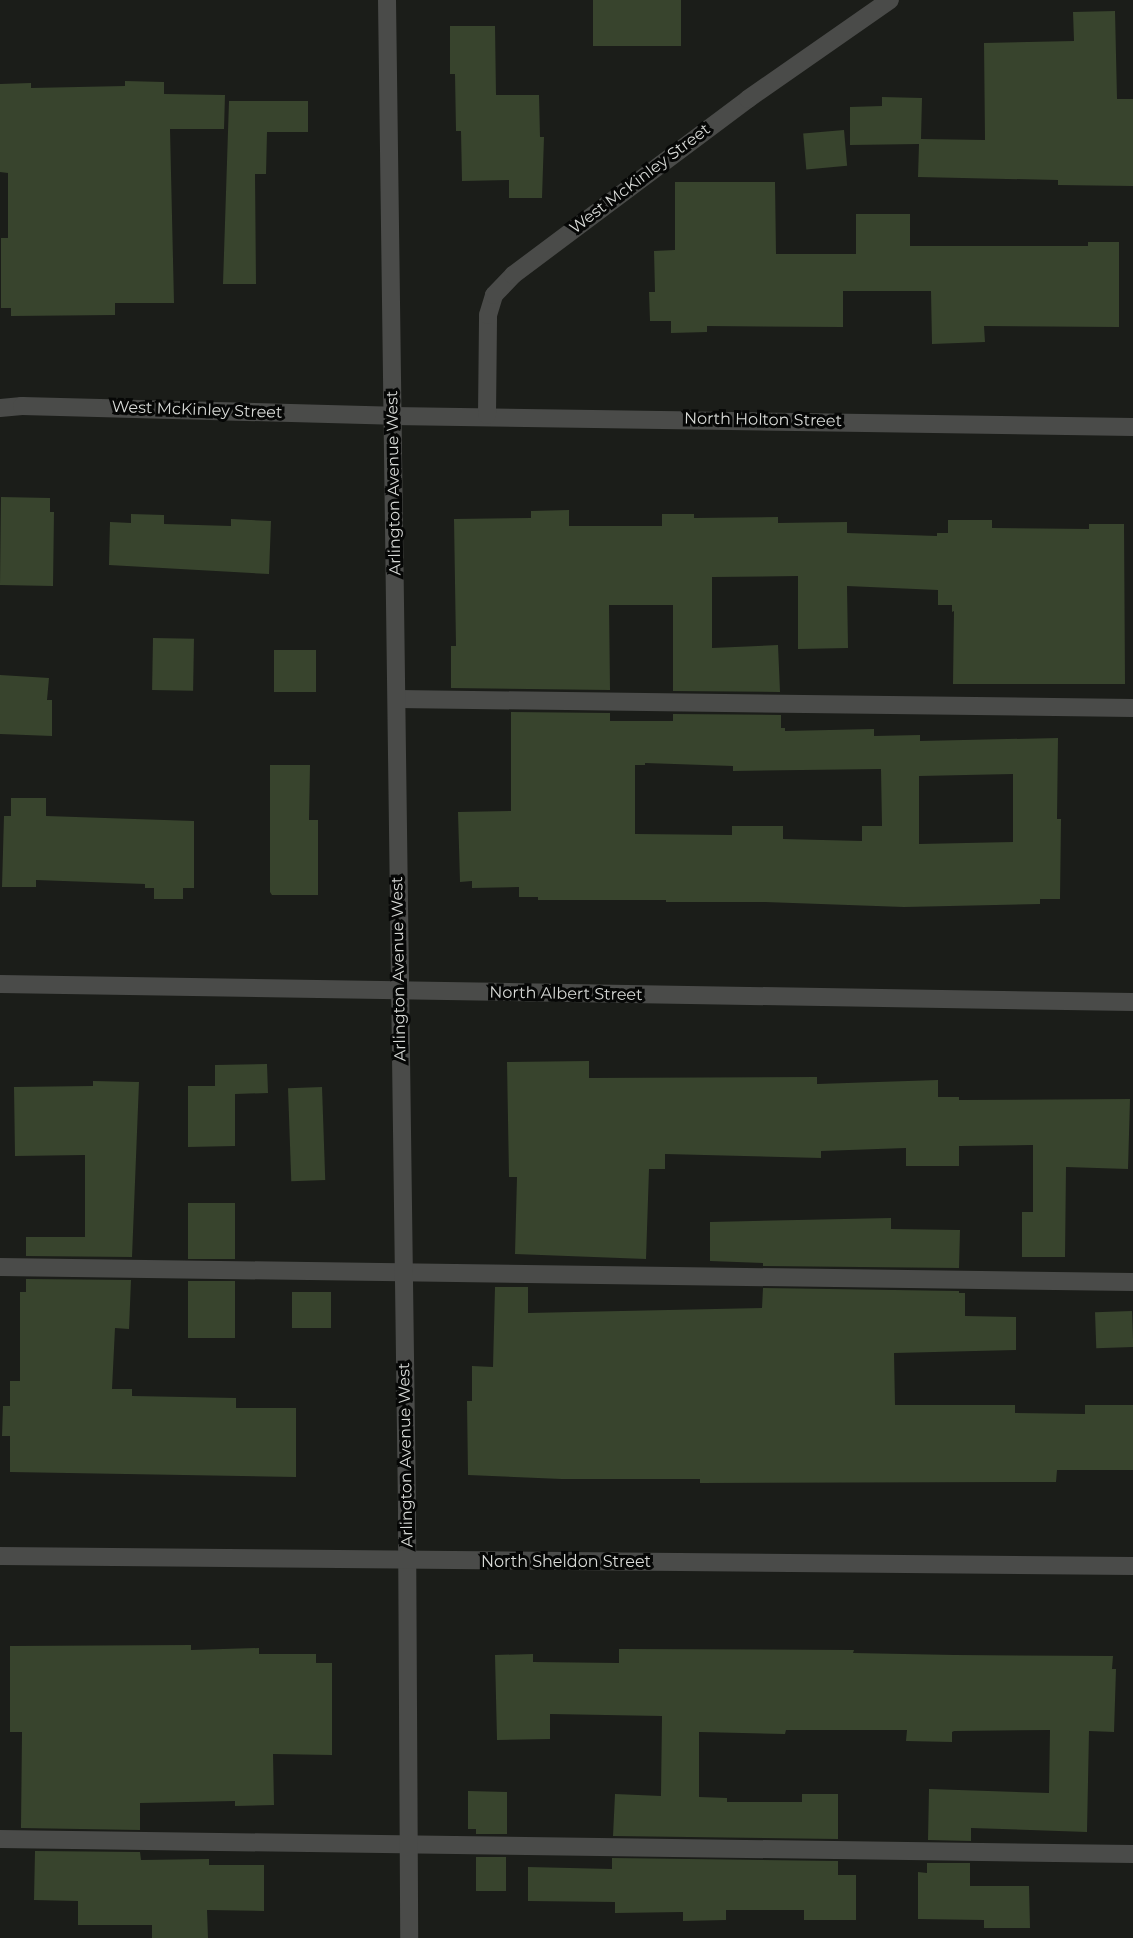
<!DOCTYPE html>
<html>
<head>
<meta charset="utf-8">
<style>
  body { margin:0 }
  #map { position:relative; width:1133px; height:1938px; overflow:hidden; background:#1b1d19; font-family:Montserrat,sans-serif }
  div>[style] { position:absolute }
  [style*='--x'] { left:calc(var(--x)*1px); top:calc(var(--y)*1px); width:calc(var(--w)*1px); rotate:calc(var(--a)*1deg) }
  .building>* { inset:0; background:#38442d; transform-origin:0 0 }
  .lane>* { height:18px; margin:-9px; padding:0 9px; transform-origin:9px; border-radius:9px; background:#4a4b49 }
  .street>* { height:18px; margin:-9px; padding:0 9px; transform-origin:9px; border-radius:9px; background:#4a4b49 }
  span { translate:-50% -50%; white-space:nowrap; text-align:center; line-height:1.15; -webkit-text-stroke:6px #060706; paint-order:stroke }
  .street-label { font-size:16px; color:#d8dad7 }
</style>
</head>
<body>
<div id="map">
  <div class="building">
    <i style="left:593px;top:0;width:88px;height:46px"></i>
    <i style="clip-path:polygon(1115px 11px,1117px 99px,1133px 99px,1133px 186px,1058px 185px,1058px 180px,918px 177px,919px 144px,850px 145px,850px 107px,882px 106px,882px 97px,922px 98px,921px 139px,985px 140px,984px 43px,1074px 41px,1073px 12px)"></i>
    <i style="clip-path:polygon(450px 26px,495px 26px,496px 95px,539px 95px,540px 137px,544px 137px,542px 198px,509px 198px,509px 180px,462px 181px,461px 131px,456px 131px,455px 74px,450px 74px)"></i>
    <i style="clip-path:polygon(125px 81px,164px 82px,164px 94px,225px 95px,224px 129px,170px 129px,174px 303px,115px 303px,115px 315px,11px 316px,11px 308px,1px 308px,1px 238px,8px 238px,8px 173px,0 172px,0 84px,31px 83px,31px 88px,125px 86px)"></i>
    <i style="clip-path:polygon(229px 101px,308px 101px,308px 132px,267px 132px,266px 174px,255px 174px,256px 284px,223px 284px)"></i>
    <i style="left:844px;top:130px;width:36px;height:41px;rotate:85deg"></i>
    <i style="clip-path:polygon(675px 182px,775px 182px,776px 254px,856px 254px,856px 214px,910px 214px,910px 246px,1088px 246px,1088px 242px,1119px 242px,1119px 327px,984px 326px,985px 342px,932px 344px,931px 291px,843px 291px,843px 327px,707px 326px,707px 332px,671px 333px,671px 321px,650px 321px,649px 292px,655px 292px,654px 251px,675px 250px)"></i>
    <i style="clip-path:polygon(1px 497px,50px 498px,50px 512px,54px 512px,53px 586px,0 585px)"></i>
    <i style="clip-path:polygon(569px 510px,569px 526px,662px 526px,662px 514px,694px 514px,694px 518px,778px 517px,778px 523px,847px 522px,847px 533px,937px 536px,937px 533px,948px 533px,948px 520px,992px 520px,992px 528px,1089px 529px,1089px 524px,1124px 524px,1125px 684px,953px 684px,954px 611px,952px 612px,952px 605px,938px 605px,938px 590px,847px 586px,848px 648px,798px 649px,798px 576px,712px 577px,712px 648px,778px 645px,780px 692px,673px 691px,673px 605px,609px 605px,610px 690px,451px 688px,451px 646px,456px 646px,454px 519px,531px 518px,531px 511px)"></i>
    <i style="clip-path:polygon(131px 514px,164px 515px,164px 524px,231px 526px,231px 519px,271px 521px,269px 574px,109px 565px,110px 522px,131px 523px)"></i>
    <i style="left:153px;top:638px;width:41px;height:52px;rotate:1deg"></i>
    <i style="left:274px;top:650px;width:42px;height:42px"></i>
    <i style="clip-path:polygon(0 675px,49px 678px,47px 700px,52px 700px,52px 736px,0 734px)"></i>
    <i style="clip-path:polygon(evenodd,511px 712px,610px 713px,610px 721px,673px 721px,673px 714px,781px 715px,781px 728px,785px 728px,785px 731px,874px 729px,874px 736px,920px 735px,920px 741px,1058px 738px,1057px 819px,1061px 819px,1060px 899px,1040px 899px,1040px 904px,904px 907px,765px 902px,666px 902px,666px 900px,538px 900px,538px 897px,519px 897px,519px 887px,472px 888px,472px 881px,460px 882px,458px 812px,511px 811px,511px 712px,645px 763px,733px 766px,733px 771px,881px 769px,882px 826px,862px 826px,862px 841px,783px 839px,783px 826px,732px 826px,732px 835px,635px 834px,635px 765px,645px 765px,645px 763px,511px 712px,1013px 774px,1013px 842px,919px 844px,919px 776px,1013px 774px)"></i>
    <i style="clip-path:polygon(270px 765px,310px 765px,309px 820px,318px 820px,318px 895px,272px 895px,270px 892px)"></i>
    <i style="clip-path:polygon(11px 798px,46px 798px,46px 816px,194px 821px,194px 888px,183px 888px,183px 899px,154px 899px,154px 888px,145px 888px,145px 884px,36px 880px,36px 887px,2px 887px,4px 816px,11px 816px)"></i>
    <i style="clip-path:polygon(589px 1061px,589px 1078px,817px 1077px,817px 1084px,938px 1080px,938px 1097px,959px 1097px,959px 1100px,1130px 1099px,1128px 1169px,1066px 1167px,1065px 1257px,1022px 1257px,1022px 1212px,1033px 1212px,1033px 1145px,959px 1146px,959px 1166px,906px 1166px,906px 1148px,821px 1151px,821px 1158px,665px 1154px,665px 1169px,649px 1169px,646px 1259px,515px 1254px,517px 1177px,509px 1177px,507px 1062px)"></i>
    <i style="clip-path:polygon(267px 1064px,268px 1093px,235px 1094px,235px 1146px,188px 1147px,188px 1086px,215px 1086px,215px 1065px)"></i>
    <i style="clip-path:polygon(93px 1081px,139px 1082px,132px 1257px,26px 1256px,26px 1237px,85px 1237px,85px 1155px,15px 1156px,14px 1087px,93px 1086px)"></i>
    <i style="left:322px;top:1087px;width:93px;height:34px;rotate:88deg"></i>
    <i style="left:235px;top:1203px;width:56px;height:47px;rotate:90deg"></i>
    <i style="clip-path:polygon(891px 1218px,891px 1229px,960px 1230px,959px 1268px,763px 1266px,763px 1263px,710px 1261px,710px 1222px)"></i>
    <i style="clip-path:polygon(26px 1279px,131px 1280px,129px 1329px,115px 1328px,112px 1389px,132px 1389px,132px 1396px,236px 1398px,236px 1408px,296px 1408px,296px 1477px,10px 1472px,10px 1436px,2px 1436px,3px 1406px,10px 1406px,10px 1381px,20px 1381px,20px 1292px,26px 1292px)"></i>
    <i style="left:188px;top:1281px;width:47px;height:57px"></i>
    <i style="clip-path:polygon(495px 1287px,528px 1287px,528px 1313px,762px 1308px,763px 1288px,959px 1291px,959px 1293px,965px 1293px,965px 1316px,1016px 1317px,1016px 1350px,894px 1353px,895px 1405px,1015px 1405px,1015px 1413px,1085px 1414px,1085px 1405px,1133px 1405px,1133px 1470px,1057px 1470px,1056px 1482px,700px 1483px,700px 1479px,562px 1479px,468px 1475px,467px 1401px,472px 1401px,472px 1366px,493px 1367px)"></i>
    <i style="left:292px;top:1292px;width:39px;height:36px"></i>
    <i style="left:1132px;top:1311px;width:36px;height:37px;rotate:88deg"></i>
    <i style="clip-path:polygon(191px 1645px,191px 1650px,259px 1648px,259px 1654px,316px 1654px,316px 1663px,332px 1663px,332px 1755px,273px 1754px,274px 1805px,235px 1806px,235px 1801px,140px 1803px,140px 1830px,21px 1828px,22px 1732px,10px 1732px,10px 1646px)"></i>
    <i style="clip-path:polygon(619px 1649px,854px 1650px,853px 1653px,955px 1655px,1113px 1656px,1112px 1669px,1116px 1669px,1114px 1732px,1089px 1731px,1087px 1832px,971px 1828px,971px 1841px,928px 1840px,929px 1789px,1049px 1793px,1050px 1730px,954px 1731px,952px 1732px,952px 1742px,906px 1741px,907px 1730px,786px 1730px,785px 1734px,699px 1732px,699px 1797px,727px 1798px,727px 1802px,802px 1802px,802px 1794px,838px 1794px,838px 1839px,613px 1836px,615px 1794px,661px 1796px,662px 1716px,550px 1714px,550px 1739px,497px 1740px,495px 1655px,533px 1654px,533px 1662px,619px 1663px)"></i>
    <i style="clip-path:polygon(468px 1791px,507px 1792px,507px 1834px,476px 1834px,476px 1829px,468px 1829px)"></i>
    <i style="clip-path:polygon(35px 1851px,140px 1852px,141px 1860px,209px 1859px,209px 1865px,264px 1865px,264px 1911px,207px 1910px,208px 1938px,152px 1938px,152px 1925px,78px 1925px,78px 1901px,34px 1900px)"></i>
    <i style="left:476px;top:1857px;width:30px;height:34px"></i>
    <i style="clip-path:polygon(612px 1858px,838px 1861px,838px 1875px,856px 1875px,856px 1920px,804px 1920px,804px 1910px,726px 1910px,726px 1920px,683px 1921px,683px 1912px,615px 1913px,615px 1902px,528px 1901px,528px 1867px,612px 1869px)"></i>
    <i style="clip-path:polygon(927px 1863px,970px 1863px,970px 1886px,1029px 1886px,1030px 1928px,984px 1928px,984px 1920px,918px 1919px,918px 1872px,927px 1873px)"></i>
  </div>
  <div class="lane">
    <i style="--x:397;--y:699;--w:736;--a:0.7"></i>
    <i style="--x:0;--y:1267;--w:1133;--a:0.76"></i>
    <i style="--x:0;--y:1839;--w:1133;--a:0.76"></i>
  </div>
  <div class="street">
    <i style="--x:387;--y:0;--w:1516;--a:89.24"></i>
    <i style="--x:407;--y:1516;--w:422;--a:89.7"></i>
    <i style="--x:0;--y:408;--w:22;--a:-5"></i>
    <i style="--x:22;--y:406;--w:371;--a:1.5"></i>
    <i style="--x:393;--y:416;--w:740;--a:0.85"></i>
    <i style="--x:487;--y:415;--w:100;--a:-89.4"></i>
    <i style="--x:488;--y:315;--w:21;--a:-73"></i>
    <i style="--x:494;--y:295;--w:28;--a:-46"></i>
    <i style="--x:513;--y:275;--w:294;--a:-36.8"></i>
    <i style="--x:748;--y:99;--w:173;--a:-34.9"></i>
    <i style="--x:0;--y:984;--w:1133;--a:0.91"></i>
    <i style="--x:0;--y:1556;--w:1133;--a:0.51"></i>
  </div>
  <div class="street-label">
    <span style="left:640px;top:179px;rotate:-37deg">West McKinley Street</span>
    <span style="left:197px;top:410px;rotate:2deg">West McKinley Street</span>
    <span style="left:763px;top:420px;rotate:1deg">North Holton Street</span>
    <span style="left:394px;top:483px;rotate:-91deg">Arlington Avenue West</span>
    <span style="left:399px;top:969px;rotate:-91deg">Arlington Avenue West</span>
    <span style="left:566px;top:994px;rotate:1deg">North Albert Street</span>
    <span style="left:406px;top:1455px;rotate:-91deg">Arlington Avenue West</span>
    <span style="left:566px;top:1562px">North Sheldon Street</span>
  </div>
</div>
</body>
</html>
